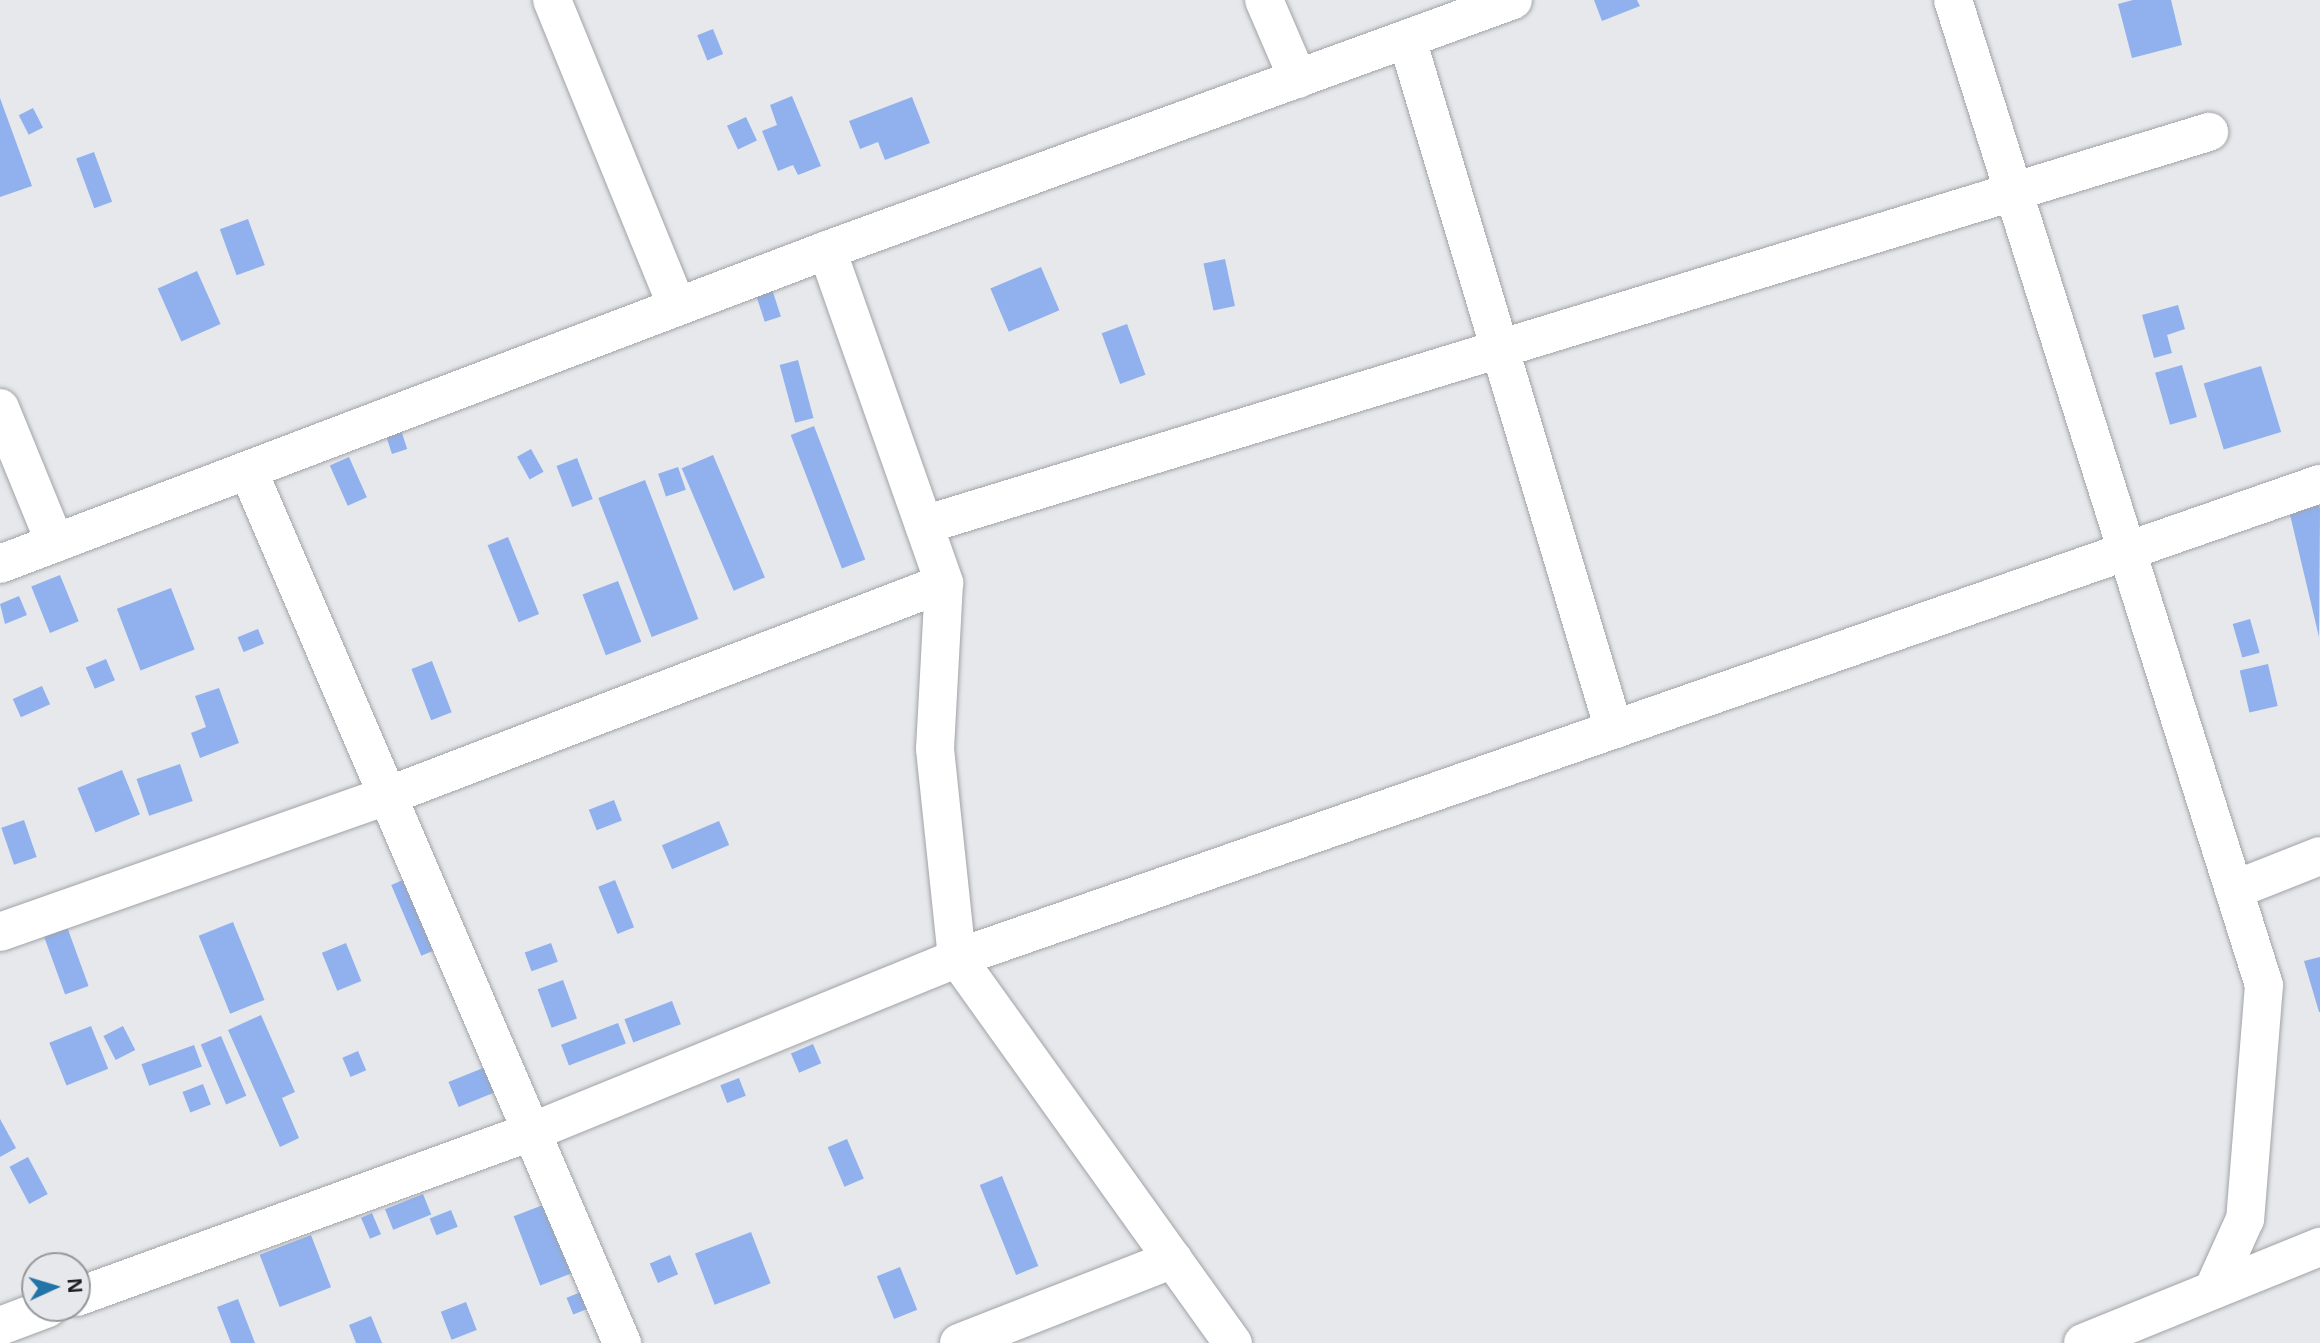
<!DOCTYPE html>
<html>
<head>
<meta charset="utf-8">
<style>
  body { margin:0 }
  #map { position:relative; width:2320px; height:1343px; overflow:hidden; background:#e6e8ec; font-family:"Open Sans",sans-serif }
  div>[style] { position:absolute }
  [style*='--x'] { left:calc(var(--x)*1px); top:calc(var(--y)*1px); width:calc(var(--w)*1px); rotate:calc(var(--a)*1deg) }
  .building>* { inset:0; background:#90b1ee; transform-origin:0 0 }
  .roads { filter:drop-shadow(0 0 2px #a1a3a7) drop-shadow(0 0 2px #a1a3a7) }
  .minor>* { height:38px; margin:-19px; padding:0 19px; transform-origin:19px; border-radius:19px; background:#fff }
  span { translate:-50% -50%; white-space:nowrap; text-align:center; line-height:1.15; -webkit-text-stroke:6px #e6e8ec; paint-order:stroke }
  .north { position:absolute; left:21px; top:1252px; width:70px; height:70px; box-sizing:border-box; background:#e6e8ec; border:2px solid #96989b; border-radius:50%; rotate:86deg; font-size:19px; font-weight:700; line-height:28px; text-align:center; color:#1f2021 }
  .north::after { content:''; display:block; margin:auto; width:24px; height:32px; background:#2174a5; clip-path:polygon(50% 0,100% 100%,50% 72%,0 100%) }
</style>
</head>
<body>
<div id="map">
  <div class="building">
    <i style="clip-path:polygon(1594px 0,1637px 0,1640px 6px,1602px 21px)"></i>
    <i style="clip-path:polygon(2133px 0,2171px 0,2182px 45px,2132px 58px,2118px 4px)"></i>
    <i style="left:713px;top:29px;width:27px;height:17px;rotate:68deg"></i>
    <i style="clip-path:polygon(792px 96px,821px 166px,798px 175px,793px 165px,778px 171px,762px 131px,777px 125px,770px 105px)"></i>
    <i style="clip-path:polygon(912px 97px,930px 143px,885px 160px,878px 142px,860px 149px,849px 121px)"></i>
    <i style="clip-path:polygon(0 98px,32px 186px,0 197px)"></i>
    <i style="left:33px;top:108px;width:22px;height:16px;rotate:63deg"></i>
    <i style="left:746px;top:117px;width:26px;height:21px;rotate:65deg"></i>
    <i style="left:94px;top:152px;width:53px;height:19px;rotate:70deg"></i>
    <i style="left:248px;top:219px;width:49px;height:30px;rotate:70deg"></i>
    <i style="left:1225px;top:259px;width:48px;height:22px;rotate:78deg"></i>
    <i style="left:1041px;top:267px;width:47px;height:55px;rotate:67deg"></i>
    <i style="left:197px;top:271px;width:58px;height:43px;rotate:66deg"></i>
    <i style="left:771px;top:286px;width:32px;height:17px;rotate:72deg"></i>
    <i style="clip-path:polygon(2178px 305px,2185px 329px,2167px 335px,2172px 353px,2154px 358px,2142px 315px)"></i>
    <i style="left:1127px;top:324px;width:54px;height:27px;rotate:70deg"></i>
    <i style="left:798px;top:360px;width:60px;height:19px;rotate:75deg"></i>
    <i style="left:2182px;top:365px;width:54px;height:28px;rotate:74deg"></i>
    <i style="left:2261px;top:366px;width:69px;height:60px;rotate:73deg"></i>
    <i style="left:814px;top:426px;width:143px;height:25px;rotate:69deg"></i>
    <i style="left:401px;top:430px;width:20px;height:16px;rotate:72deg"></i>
    <i style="left:531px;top:449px;width:26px;height:16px;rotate:61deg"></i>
    <i style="left:713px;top:455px;width:133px;height:34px;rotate:67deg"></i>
    <i style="left:349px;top:457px;width:44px;height:21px;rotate:66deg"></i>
    <i style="left:577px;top:458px;width:44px;height:22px;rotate:69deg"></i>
    <i style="left:678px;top:467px;width:24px;height:21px;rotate:71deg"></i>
    <i style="left:645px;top:480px;width:149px;height:50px;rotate:69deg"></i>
    <i style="clip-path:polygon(2317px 495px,2320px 509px,2319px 637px,2287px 502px)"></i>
    <i style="left:508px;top:537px;width:83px;height:22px;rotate:68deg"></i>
    <i style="left:60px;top:575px;width:50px;height:31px;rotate:68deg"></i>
    <i style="left:618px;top:581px;width:65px;height:38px;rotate:69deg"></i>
    <i style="left:171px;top:588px;width:66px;height:58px;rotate:69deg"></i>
    <i style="clip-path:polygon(19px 596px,27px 615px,5px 624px,0 604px)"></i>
    <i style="left:2250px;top:619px;width:35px;height:18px;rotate:74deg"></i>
    <i style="left:258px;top:629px;width:16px;height:22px;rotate:68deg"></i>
    <i style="left:106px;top:659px;width:23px;height:22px;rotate:67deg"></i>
    <i style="left:432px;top:661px;width:55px;height:22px;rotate:69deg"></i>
    <i style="left:2268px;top:664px;width:43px;height:29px;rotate:77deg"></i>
    <i style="left:42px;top:686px;width:20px;height:32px;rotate:66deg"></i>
    <i style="clip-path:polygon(219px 688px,239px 743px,200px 758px,191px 733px,206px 727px,195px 696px)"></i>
    <i style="left:180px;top:764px;width:39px;height:46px;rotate:71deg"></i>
    <i style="left:122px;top:770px;width:48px;height:48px;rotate:68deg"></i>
    <i style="left:614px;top:800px;width:22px;height:27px;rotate:69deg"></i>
    <i style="left:24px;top:820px;width:39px;height:24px;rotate:71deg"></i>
    <i style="left:719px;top:821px;width:26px;height:62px;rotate:67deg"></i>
    <i style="left:417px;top:874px;width:77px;height:28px;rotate:67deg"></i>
    <i style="left:615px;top:880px;width:51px;height:18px;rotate:68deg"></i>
    <i style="left:233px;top:922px;width:84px;height:37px;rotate:68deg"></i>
    <i style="left:66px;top:924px;width:66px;height:25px;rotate:70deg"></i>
    <i style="left:346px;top:943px;width:41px;height:26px;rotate:68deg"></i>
    <i style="left:551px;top:943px;width:20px;height:28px;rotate:70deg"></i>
    <i style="clip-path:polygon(2320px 957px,2320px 1012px,2319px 1012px,2304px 961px)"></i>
    <i style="left:563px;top:980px;width:41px;height:27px;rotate:70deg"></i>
    <i style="left:672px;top:1001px;width:25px;height:51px;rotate:69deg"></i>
    <i style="clip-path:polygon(261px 1015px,295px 1092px,282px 1098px,299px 1138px,280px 1147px,228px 1030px)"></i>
    <i style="left:618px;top:1023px;width:22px;height:61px;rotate:69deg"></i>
    <i style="left:91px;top:1026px;width:46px;height:45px;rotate:68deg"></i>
    <i style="left:123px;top:1026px;width:27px;height:22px;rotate:63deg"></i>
    <i style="left:221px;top:1036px;width:65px;height:22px;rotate:67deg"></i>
    <i style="left:813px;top:1044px;width:21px;height:24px;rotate:67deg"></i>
    <i style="left:194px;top:1045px;width:23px;height:56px;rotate:70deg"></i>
    <i style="left:358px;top:1051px;width:21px;height:17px;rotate:67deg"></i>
    <i style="left:493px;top:1064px;width:27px;height:48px;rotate:68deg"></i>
    <i style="left:739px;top:1078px;width:19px;height:20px;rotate:69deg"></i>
    <i style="left:203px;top:1084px;width:22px;height:22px;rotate:69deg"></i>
    <i style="clip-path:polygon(0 1119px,16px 1148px,0 1157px)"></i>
    <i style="left:847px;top:1139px;width:43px;height:21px;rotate:67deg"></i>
    <i style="left:28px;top:1157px;width:42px;height:21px;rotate:62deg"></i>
    <i style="left:1002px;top:1176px;width:97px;height:24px;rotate:68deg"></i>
    <i style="left:423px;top:1194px;width:22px;height:41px;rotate:68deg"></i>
    <i style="left:551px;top:1202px;width:74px;height:40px;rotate:69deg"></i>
    <i style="left:451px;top:1210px;width:18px;height:23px;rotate:68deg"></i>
    <i style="left:372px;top:1213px;width:23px;height:12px;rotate:67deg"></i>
    <i style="left:751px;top:1232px;width:55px;height:60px;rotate:69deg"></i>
    <i style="left:311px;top:1235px;width:56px;height:55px;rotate:69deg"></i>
    <i style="left:670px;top:1255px;width:21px;height:22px;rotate:67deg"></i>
    <i style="left:900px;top:1267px;width:46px;height:25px;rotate:68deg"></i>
    <i style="left:586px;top:1290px;width:18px;height:21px;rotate:68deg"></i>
    <i style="clip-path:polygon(238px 1299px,255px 1343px,231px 1343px,217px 1307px)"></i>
    <i style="left:466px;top:1302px;width:30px;height:27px;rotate:69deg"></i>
    <i style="clip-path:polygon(371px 1316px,382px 1343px,356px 1343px,349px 1325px)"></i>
  </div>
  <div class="roads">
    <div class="minor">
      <i style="--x:552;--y:0;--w:331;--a:67.8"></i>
      <i style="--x:1264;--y:0;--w:86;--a:66.7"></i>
      <i style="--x:1953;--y:0;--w:1033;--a:72.48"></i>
      <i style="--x:2264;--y:985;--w:235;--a:94.6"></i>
      <i style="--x:2245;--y:1219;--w:78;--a:114.3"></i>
      <i style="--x:1407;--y:39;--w:721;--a:73.32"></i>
      <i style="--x:827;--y:250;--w:353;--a:70.6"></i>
      <i style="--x:944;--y:583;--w:166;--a:93.1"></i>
      <i style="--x:935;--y:749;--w:210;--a:84"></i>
      <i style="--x:957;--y:958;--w:474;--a:54.4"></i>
      <i style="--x:0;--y:408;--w:146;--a:67.8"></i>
      <i style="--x:248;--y:470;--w:950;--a:66.81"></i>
      <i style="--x:924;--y:525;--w:1344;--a:-17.01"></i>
      <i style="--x:0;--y:564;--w:885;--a:-20.79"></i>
      <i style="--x:827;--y:250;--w:730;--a:-20.02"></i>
      <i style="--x:2234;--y:890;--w:92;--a:-21.6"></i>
      <i style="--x:0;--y:932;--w:413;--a:-19.4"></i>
      <i style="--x:390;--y:795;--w:593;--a:-20.94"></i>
      <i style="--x:77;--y:1297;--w:486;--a:-20"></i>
      <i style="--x:534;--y:1131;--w:457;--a:-22.2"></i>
      <i style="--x:957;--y:958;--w:1443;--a:-19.18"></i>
      <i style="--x:0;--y:1326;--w:51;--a:-20.6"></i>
      <i style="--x:959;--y:1343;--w:230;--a:-21.4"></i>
      <i style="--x:2083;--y:1343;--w:256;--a:-22.1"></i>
    </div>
  </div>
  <div class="north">N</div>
</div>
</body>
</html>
